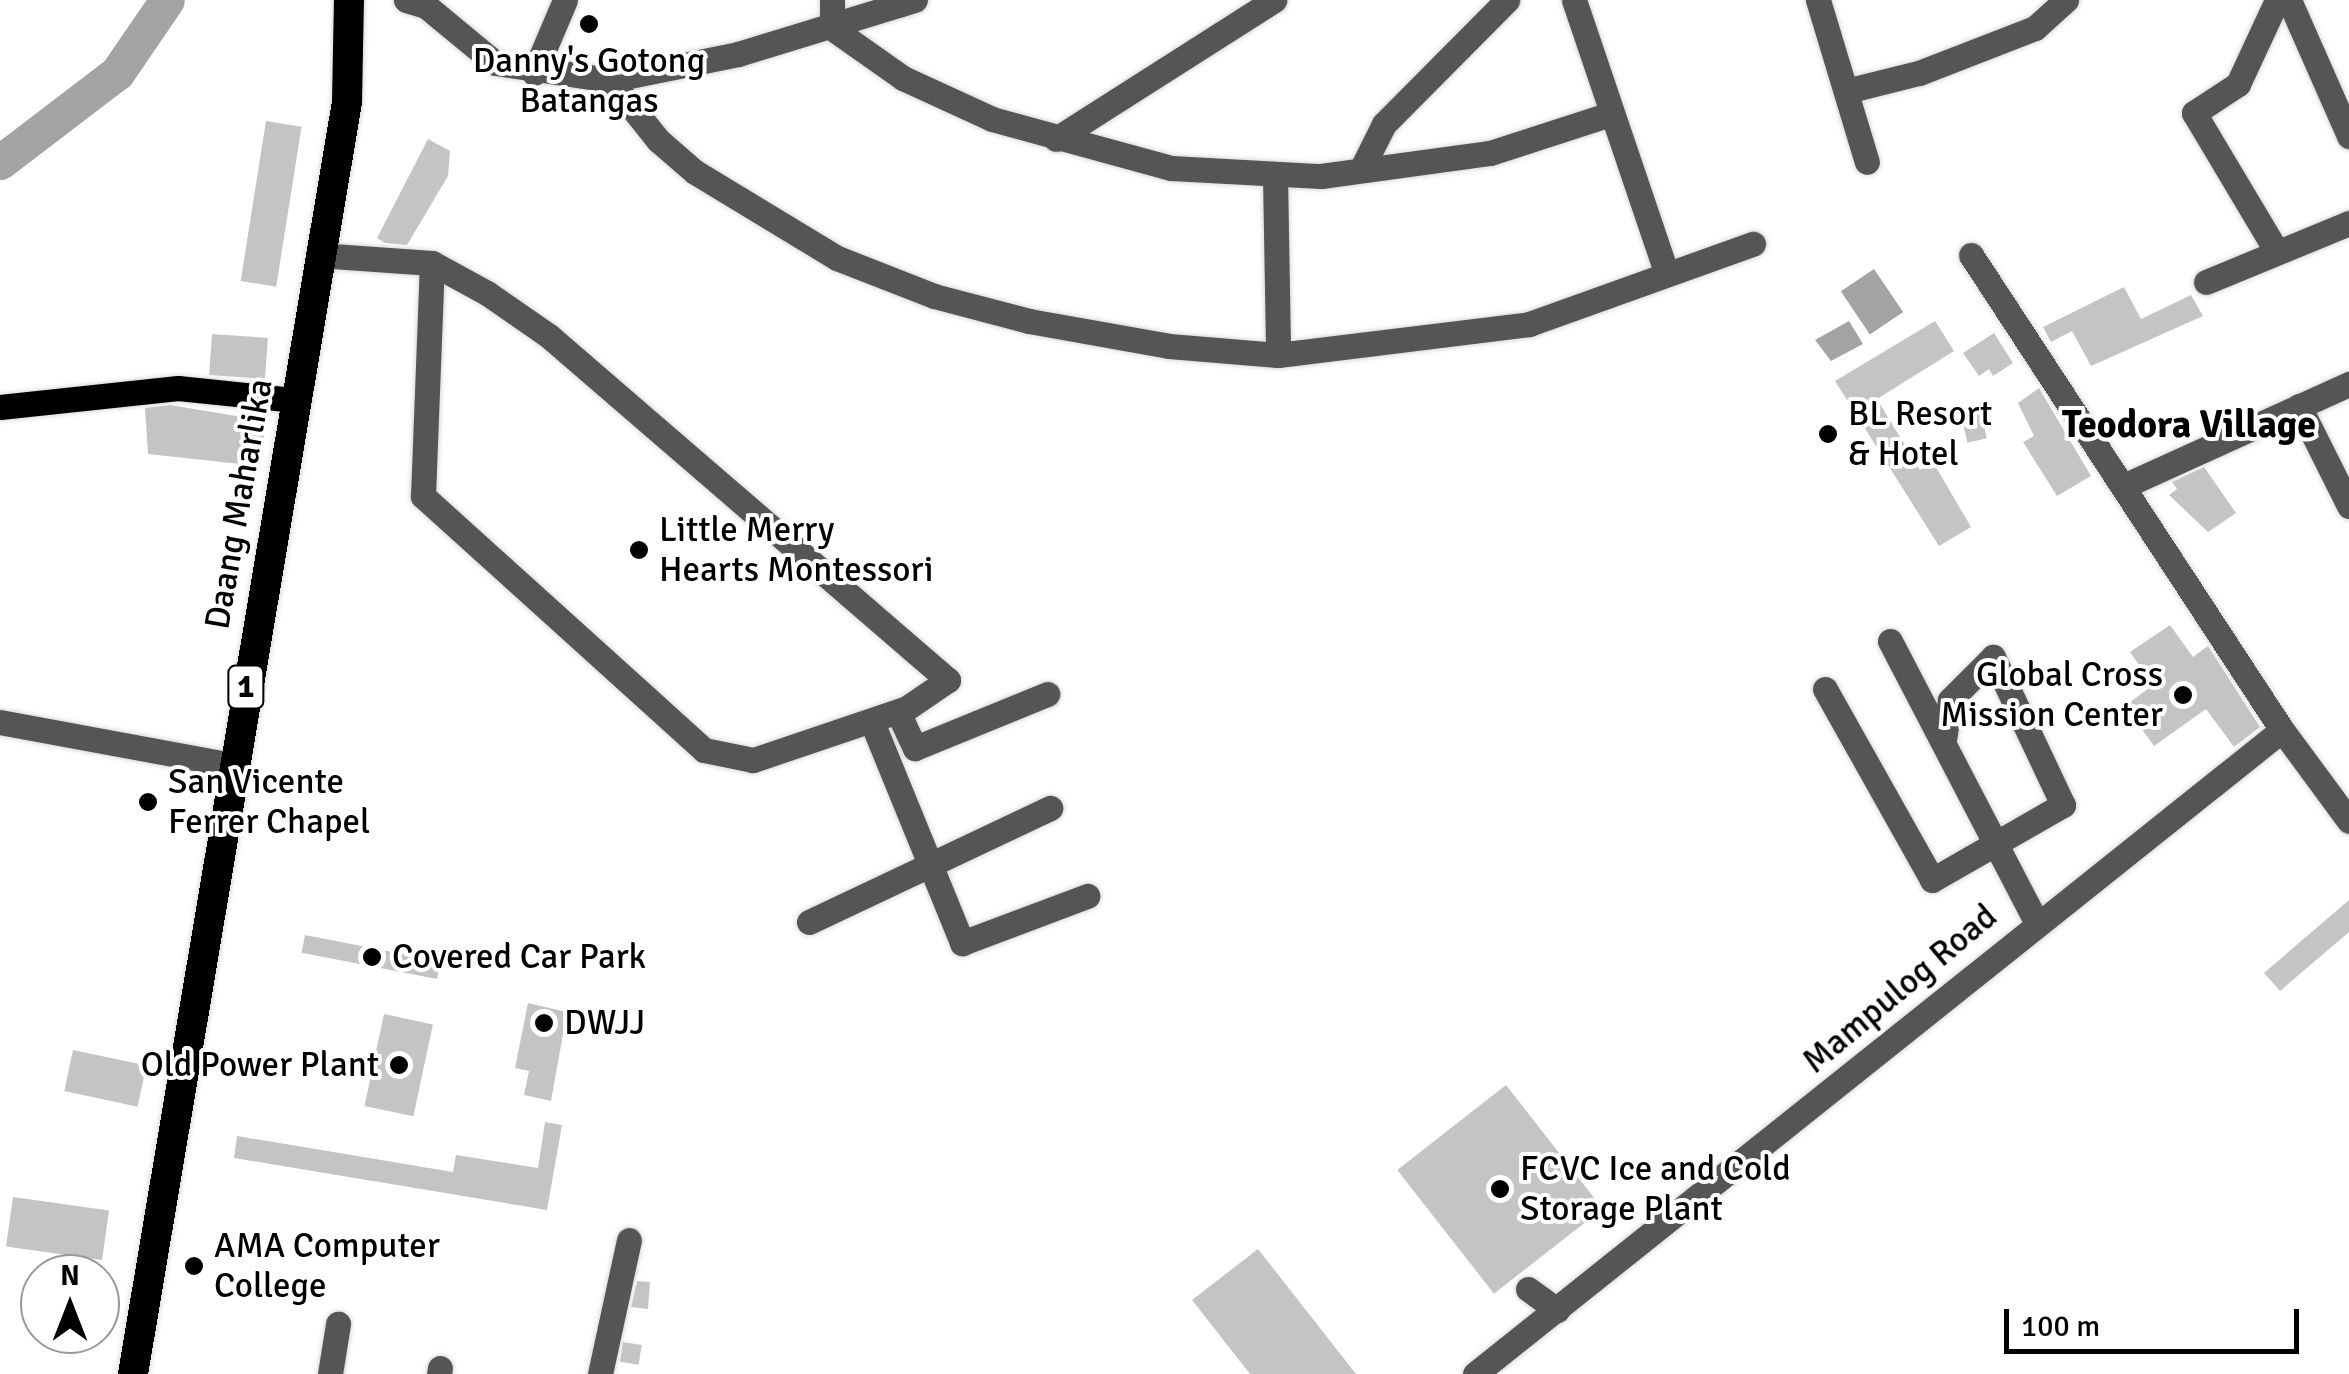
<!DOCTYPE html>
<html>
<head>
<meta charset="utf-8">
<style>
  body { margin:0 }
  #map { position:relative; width:2349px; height:1374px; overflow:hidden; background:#fff; font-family:Signika,sans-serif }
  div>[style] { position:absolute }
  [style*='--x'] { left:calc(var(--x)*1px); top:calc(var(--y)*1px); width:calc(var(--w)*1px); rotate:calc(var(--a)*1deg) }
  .water>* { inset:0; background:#a3a3a3; transform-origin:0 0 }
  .river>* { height:35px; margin:-17.5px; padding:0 17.5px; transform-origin:17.5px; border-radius:17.5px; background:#a3a3a3 }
  .building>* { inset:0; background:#c4c4c4; transform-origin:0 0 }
  .roads { filter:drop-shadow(0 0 2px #dbdbdb) drop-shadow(0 0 2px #dbdbdb) }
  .minor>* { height:25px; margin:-12.5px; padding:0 12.5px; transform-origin:12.5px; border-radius:12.5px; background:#555 }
  .major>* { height:25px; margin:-12.5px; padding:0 12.5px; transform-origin:12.5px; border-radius:12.5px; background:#000 }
  .highway>* { height:30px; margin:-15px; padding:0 15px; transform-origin:15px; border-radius:15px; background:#000 }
  .dots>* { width:28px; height:28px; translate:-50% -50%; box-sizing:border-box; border:5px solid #fff; border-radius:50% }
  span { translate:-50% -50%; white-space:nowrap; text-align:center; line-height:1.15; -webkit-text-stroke:8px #fff; paint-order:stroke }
  .shield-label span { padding:2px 8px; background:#fff; border:2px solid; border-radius:8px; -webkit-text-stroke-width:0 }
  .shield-label { font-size:32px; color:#000; font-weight:700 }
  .poi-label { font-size:35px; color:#000 }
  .left { translate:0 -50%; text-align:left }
  .right { translate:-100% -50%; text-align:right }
  .street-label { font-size:35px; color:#000 }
  .neighbourhood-label { font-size:38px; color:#000; font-weight:700 }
  .north { position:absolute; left:20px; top:1254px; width:100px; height:100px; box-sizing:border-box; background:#fff; border:2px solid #999; border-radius:50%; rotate:0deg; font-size:28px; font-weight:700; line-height:40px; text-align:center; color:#000 }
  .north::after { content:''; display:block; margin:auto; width:35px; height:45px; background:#000; clip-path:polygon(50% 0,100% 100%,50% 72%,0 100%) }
  .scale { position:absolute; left:2004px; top:1309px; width:295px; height:45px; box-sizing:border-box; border:5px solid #000; border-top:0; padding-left:12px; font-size:30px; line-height:35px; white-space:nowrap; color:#000; -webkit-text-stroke:8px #fff; paint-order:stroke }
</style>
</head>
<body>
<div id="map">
  <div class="water">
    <i style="left:1874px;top:269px;width:52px;height:40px;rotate:56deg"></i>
    <i style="clip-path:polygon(1849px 321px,1863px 344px,1831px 361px,1815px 340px)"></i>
  </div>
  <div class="river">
    <i style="--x:0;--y:162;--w:147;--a:-37.3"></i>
    <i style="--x:117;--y:73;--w:88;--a:-55.6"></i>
  </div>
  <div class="building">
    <i style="left:266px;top:121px;width:36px;height:162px;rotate:9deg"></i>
    <i style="clip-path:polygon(428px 139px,450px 151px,448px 176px,407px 245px,385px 243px,377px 238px)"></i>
    <i style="clip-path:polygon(2124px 287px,2141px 319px,2191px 295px,2203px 316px,2091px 366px,2072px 331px,2051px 342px,2043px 327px)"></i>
    <i style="clip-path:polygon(1935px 321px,1954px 351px,1877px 399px,1920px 470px,1933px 462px,1971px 527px,1939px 546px,1835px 381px)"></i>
    <i style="clip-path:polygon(1994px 333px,2013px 363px,1993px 376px,1989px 369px,1979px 376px,1963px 353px)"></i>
    <i style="left:212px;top:334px;width:56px;height:41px;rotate:4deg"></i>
    <i style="clip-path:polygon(2039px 388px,2091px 476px,2057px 496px,2023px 442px,2034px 436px,2018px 403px)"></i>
    <i style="clip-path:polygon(170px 405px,267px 421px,258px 466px,148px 454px,145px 408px)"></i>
    <i style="left:1981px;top:413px;width:26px;height:20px;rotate:77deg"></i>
    <i style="clip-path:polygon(2204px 467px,2236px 513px,2208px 532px,2169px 495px,2177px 489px,2172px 482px)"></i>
    <i style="clip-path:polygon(2170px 625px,2193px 657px,2208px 646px,2260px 727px,2234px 747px,2206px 709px,2154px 746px,2125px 706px,2153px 685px,2130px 652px)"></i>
    <i style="clip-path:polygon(2349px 900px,2349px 932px,2280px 991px,2264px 973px)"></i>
    <i style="left:305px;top:935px;width:138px;height:18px;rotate:11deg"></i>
    <i style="clip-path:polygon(528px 1003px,567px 1012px,551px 1101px,524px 1095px,529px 1071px,515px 1068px)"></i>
    <i style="left:384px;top:1014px;width:50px;height:94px;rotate:12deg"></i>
    <i style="left:73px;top:1050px;width:75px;height:42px;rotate:12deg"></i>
    <i style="left:1506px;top:1085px;width:157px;height:138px;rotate:52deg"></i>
    <i style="clip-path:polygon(545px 1122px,562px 1125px,547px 1210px,234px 1158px,237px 1136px,453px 1172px,456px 1155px,538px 1168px)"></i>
    <i style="left:13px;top:1197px;width:97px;height:50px;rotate:8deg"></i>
    <i style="clip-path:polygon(1258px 1249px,1356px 1374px,1250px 1374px,1192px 1300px)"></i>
    <i style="clip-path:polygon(637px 1281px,650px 1282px,648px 1309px,631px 1307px)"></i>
    <i style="left:623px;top:1342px;width:19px;height:20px;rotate:9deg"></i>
  </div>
  <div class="roads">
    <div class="minor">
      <i style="--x:406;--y:0;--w:21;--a:17"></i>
      <i style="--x:426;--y:6;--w:89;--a:39.6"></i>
      <i style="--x:495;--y:63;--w:116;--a:8.4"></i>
      <i style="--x:610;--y:80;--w:131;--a:-11.5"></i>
      <i style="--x:738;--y:54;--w:185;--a:-17"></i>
      <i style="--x:832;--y:0;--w:28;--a:90"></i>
      <i style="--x:832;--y:28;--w:87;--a:35.2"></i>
      <i style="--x:903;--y:78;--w:98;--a:24.7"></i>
      <i style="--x:992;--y:119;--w:186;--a:15.3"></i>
      <i style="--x:1171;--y:168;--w:150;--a:3.1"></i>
      <i style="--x:1321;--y:176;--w:171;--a:-7.8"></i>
      <i style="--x:1490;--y:153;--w:127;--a:-17.9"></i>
      <i style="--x:1574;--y:0;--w:289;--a:71.3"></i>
      <i style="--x:1818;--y:0;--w:169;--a:73.2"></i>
      <i style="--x:2289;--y:0;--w:149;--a:66.2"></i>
      <i style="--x:534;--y:73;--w:79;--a:-67"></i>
      <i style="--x:610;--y:80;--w:77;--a:51.3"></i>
      <i style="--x:658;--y:140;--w:49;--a:40.9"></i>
      <i style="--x:695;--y:172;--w:166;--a:31.2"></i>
      <i style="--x:837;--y:258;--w:104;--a:21.4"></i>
      <i style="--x:934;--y:296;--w:98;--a:14.7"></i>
      <i style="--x:1029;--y:321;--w:142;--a:10.1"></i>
      <i style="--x:1169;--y:346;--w:109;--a:4.7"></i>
      <i style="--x:1278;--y:355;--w:253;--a:-7"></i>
      <i style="--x:1529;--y:324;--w:238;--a:-19.7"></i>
      <i style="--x:1846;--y:91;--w:75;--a:-13.9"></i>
      <i style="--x:1919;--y:73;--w:124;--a:-21.2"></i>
      <i style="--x:2035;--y:28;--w:42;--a:-42.1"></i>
      <i style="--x:1056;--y:139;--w:259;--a:-32.5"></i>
      <i style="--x:1362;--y:168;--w:49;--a:-63.4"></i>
      <i style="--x:1384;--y:124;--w:175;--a:-45.2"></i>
      <i style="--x:1275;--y:175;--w:180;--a:89"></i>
      <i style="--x:2277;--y:252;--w:162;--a:-120.8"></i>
      <i style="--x:2194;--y:113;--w:53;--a:-33.4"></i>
      <i style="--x:2238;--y:84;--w:93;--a:-65.1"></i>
      <i style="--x:318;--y:255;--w:114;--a:4"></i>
      <i style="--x:432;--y:263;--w:63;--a:28.6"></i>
      <i style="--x:487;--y:293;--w:75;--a:34.7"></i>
      <i style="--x:549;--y:336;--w:527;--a:40.77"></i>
      <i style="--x:948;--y:680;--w:50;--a:145.7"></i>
      <i style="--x:907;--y:708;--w:163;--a:161.3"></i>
      <i style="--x:753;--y:760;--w:50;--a:-168.5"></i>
      <i style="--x:704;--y:750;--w:379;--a:-137.9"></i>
      <i style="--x:423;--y:496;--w:233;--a:-87.8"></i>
      <i style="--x:1971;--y:255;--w:568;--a:56.79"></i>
      <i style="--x:2206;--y:282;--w:155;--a:-22.4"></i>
      <i style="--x:2299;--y:406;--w:112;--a:63.4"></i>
      <i style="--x:2126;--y:485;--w:245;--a:-24.4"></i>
      <i style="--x:1890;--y:641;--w:316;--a:62.5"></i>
      <i style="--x:1825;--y:689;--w:219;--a:60.7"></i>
      <i style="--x:1932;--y:880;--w:151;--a:-29.8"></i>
      <i style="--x:2063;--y:805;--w:164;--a:-115.3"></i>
      <i style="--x:1993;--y:657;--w:61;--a:135"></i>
      <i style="--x:1950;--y:700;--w:40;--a:98.5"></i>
      <i style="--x:898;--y:712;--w:40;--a:65"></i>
      <i style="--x:915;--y:748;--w:143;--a:-22.2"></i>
      <i style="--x:0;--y:722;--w:236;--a:10.5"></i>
      <i style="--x:872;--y:722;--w:239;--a:67.8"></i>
      <i style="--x:962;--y:943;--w:134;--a:-20.6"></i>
      <i style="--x:809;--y:922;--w:267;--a:-25.3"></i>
      <i style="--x:1528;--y:1289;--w:36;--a:36"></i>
      <i style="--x:330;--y:1374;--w:51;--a:-80.9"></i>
      <i style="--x:439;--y:1374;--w:6;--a:-81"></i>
      <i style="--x:600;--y:1374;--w:137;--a:-77.8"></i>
      <i style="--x:1475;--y:1374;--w:1032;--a:-38.59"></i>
      <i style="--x:2282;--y:730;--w:113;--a:53.6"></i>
    </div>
    <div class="major">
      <i style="--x:0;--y:407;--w:179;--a:-6.1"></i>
      <i style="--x:178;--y:388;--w:118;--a:5.9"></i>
    </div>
    <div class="highway">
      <i style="--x:133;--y:1374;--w:1290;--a:-80.45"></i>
      <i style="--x:347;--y:102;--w:102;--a:-88.9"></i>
    </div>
  </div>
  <div class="dots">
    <i style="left:589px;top:24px;background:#000"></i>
    <i style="left:1828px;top:434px;background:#000"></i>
    <i style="left:639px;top:550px;background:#000"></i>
    <i style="left:2183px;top:695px;background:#000"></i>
    <i style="left:148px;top:802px;background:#000"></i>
    <i style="left:372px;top:957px;background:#000"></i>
    <i style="left:544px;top:1023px;background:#000"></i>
    <i style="left:399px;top:1065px;background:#000"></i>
    <i style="left:1500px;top:1189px;background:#000"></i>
    <i style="left:194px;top:1266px;background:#000"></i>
  </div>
  <div class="shield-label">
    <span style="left:246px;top:687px">1</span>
  </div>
  <div class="poi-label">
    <span style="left:589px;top:81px">Danny's Gotong<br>Batangas</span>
    <span class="left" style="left:1848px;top:434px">BL Resort<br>&amp; Hotel</span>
    <span class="left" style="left:659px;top:550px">Little Merry<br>Hearts Montessori</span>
    <span class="right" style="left:2163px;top:695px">Global Cross<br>Mission Center</span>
    <span class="left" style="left:168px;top:802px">San Vicente<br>Ferrer Chapel</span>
    <span class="left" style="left:392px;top:957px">Covered Car Park</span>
    <span class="left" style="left:564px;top:1023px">DWJJ</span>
    <span class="right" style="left:379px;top:1065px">Old Power Plant</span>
    <span class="left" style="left:1520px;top:1189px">FCVC Ice and Cold<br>Storage Plant</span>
    <span class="left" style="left:214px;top:1266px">AMA Computer<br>College</span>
  </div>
  <div class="street-label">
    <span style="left:239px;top:504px;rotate:-80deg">Daang Maharlika</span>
    <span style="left:1900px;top:989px;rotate:-40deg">Mampulog Road</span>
  </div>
  <div class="neighbourhood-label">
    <span style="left:2189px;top:425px">Teodora Village</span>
  </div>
  <div class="north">N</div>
  <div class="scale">100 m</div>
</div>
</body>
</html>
